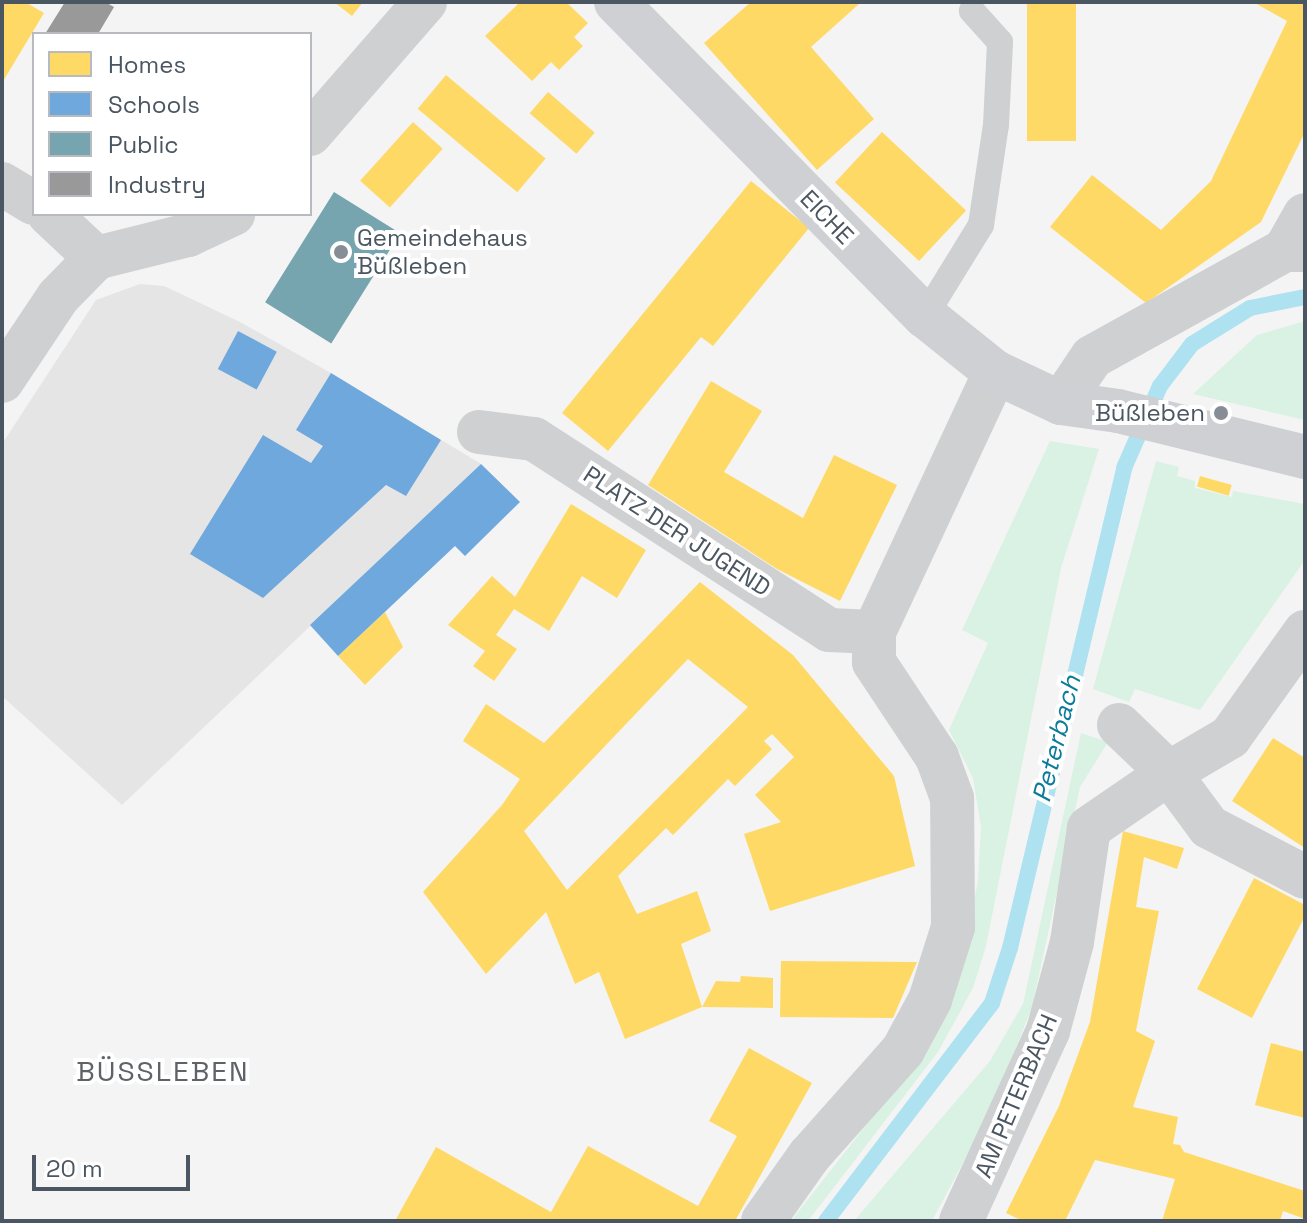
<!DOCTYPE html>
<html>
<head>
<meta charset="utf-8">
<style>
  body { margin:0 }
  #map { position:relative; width:1307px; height:1223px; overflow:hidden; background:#f4f4f4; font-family:"Space Grotesk",sans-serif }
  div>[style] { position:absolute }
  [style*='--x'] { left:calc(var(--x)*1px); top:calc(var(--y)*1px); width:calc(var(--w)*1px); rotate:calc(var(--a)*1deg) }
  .education>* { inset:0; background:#e6e5e6 }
  .green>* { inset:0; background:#d9f2e3 }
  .homes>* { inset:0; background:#ffd966; transform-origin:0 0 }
  .schools>* { inset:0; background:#6fa8dc; transform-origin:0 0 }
  .public>* { inset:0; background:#76a5af; transform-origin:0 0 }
  .industry>* { inset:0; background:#999 }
  .stream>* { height:16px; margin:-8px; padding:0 8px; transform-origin:8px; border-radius:8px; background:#aee2f0 }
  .lane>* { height:26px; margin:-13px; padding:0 13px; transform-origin:13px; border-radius:13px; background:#ced0d2 }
  .street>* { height:44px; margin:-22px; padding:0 22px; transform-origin:22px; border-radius:22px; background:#ced0d2 }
  .secondary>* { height:44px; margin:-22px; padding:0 22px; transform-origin:22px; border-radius:22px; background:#ced0d4 }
  .dots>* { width:22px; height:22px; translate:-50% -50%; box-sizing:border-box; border:4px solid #fff; border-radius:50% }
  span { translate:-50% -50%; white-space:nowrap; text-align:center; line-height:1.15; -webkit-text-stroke:8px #fff; paint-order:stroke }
  .street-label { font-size:24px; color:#4a5661 }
  .poi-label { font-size:24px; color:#4a5661 }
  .left { translate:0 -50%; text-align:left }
  .right { translate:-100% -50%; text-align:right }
  .water-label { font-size:26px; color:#0c7c9b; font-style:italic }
  .quarter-label { font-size:28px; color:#5f6368; letter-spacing:2px }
  .frame { position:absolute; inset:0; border:4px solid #4a5661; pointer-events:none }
  .legend { position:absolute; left:32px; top:32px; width:280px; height:184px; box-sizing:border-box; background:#fff; border:2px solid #b7bbc0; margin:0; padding:10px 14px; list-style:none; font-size:24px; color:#4a5661 }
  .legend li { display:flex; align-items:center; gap:16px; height:40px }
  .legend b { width:40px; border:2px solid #b7bbc0 }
  .scale { position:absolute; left:32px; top:1155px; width:158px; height:36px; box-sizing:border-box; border:4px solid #4a5661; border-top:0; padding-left:10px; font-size:24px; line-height:28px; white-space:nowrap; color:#4a5661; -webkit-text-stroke:6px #fff; paint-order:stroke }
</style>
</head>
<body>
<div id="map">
  <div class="education">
    <i style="clip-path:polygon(140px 284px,164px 286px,240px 322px,331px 373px,481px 464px,122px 805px,2px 696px,2px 444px,96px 300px)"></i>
  </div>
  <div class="green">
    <i style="clip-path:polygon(1305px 321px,1305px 420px,1193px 394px,1257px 335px)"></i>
    <i style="clip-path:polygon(1050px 441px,1099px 449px,1061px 568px,986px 946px,973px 988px,938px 1052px,808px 1221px,791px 1221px,892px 1092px,968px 932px,978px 881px,981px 827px,973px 778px,949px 730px,988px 643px,962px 630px)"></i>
    <i style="clip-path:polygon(1156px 461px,1179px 467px,1177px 476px,1195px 481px,1195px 488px,1232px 497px,1233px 491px,1305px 504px,1305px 560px,1200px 710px,1135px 689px,1129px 702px,1093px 689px)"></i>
    <i style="clip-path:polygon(1081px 733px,1108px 742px,1080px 787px,1032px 1007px,994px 1104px,932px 1221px,854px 1221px,990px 1061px,1023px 1004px)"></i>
  </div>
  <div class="homes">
    <i style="clip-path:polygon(2px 2px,25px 2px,44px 13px,2px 83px)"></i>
    <i style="clip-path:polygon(334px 2px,363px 2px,352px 16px)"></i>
    <i style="clip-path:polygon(520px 2px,566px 2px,588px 23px,574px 37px,583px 46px,559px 70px,551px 62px,532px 81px,485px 36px)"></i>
    <i style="clip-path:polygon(751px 2px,859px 4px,811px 47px,874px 119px,817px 170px,704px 43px)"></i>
    <i style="left:1027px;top:2px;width:49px;height:139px"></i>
    <i style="clip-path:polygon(1253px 2px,1305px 2px,1305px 132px,1261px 222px,1146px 303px,1050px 227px,1092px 175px,1161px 230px,1211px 181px,1287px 21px)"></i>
    <i style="left:446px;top:75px;width:130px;height:44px;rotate:40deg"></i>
    <i style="left:548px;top:92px;width:62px;height:28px;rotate:41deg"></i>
    <i style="left:413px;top:122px;width:40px;height:79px;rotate:42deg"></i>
    <i style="left:882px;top:132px;width:115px;height:69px;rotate:43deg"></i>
    <i style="clip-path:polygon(751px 181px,809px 228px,713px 346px,701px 337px,608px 451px,562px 413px)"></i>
    <i style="clip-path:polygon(711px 381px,762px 411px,724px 472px,803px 518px,834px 455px,897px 485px,840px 601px,777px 569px,648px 485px)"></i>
    <i style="left:1200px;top:476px;width:33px;height:11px;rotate:16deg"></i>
    <i style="clip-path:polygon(571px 504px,646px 550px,617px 598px,582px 576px,549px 631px,514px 609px,496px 635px,517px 649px,494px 681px,473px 666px,485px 651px,448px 625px,492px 576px,515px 597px)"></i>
    <i style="clip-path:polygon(evenodd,700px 582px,793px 655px,894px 776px,915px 866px,770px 911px,744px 834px,781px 822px,755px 795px,794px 757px,772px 734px,764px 741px,772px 749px,735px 786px,728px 779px,673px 835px,666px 828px,618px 876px,637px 914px,697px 891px,711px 931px,681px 944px,702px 1007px,716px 981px,740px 982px,741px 976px,773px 978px,773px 1008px,702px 1007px,625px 1039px,599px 972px,575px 984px,546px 912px,486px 974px,423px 892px,502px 805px,520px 779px,463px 741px,486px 704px,544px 743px,700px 582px,688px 659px,748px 707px,567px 890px,524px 831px,688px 659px)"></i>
    <i style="clip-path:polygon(385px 612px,403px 647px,365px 685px,338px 656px)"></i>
    <i style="clip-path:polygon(1273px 738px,1305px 758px,1305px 848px,1232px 801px)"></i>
    <i style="clip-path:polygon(1123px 831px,1184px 848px,1177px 869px,1144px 857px,1136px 907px,1159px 911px,1136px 1031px,1155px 1041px,1133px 1107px,1178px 1117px,1173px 1144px,1180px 1145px,1184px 1152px,1305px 1191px,1305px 1219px,1283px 1211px,1280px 1221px,1162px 1221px,1175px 1179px,1095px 1160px,1065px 1221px,1023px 1221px,1006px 1213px,1059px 1106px,1090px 1022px)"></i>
    <i style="clip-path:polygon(1254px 878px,1305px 905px,1305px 916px,1252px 1018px,1197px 989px)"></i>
    <i style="clip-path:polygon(781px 961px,917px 962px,893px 1018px,780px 1017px)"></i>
    <i style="clip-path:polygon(1271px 1043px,1305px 1052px,1305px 1118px,1255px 1105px)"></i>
    <i style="clip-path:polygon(749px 1048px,812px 1083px,735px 1221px,395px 1221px,436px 1147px,551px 1212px,588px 1146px,698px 1206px,737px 1136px,709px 1121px)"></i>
  </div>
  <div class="schools">
    <i style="left:238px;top:331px;width:44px;height:43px;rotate:28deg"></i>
    <i style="clip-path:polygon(331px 373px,441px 440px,406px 496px,386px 485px,263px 598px,190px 554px,263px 435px,311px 463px,323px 446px,296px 430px)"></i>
    <i style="clip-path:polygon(481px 464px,520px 502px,465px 556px,455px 546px,338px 656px,310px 625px)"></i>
  </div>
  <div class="public">
    <i style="left:334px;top:192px;width:78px;height:130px;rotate:32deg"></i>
  </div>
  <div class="industry">
    <i style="clip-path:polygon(65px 2px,105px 2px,114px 7px,98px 34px,45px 34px)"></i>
  </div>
  <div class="stream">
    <i style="--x:826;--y:1221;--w:274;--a:-52.7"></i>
    <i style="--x:992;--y:1003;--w:58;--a:-71.9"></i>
    <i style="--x:1010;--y:948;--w:493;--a:-76.6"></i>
    <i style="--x:1124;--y:468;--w:90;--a:-66.3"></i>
    <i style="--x:1160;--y:386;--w:53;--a:-52.7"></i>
    <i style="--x:1192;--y:344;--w:68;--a:-31.8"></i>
    <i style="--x:1250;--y:308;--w:56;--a:-11.3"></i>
  </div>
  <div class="lane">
    <i style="--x:925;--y:316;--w:107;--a:-58.4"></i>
    <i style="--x:981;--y:225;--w:101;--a:-81.5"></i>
    <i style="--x:996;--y:125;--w:83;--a:-87.2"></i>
    <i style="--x:1000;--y:42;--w:42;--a:-132.1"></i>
  </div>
  <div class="street">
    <i style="--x:310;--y:134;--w:175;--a:-48.9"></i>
    <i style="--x:2;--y:184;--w:37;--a:31"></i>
    <i style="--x:49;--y:214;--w:64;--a:43.1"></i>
    <i style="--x:1285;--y:250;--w:40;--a:-60.3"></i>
    <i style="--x:2;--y:381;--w:101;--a:-56.3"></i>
    <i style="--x:58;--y:297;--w:54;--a:-45.7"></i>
    <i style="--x:96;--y:258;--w:95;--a:-14"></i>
    <i style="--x:188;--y:235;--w:50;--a:-25"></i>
    <i style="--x:1061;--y:403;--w:55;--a:-56"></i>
    <i style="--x:1092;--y:357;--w:221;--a:-29"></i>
    <i style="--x:1285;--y:250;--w:20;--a:0"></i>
    <i style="--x:479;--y:432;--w:55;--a:7.3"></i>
    <i style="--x:534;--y:439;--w:351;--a:32.9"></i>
    <i style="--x:829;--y:630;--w:45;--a:2.5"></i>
    <i style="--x:1119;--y:725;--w:69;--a:43.8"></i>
    <i style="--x:1169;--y:773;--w:67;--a:53.5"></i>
    <i style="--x:1209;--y:827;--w:108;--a:27.5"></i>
    <i style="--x:763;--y:1221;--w:80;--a:-54.7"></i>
    <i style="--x:809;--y:1156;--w:142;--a:-48.4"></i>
    <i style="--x:903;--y:1050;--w:57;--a:-61.6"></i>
    <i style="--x:930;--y:1000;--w:77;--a:-72.5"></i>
    <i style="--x:953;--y:927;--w:129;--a:-90.4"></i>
    <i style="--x:952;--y:798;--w:44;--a:-110.1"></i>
    <i style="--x:937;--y:757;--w:114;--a:-123.6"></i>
    <i style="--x:874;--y:662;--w:30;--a:-90"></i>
    <i style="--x:874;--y:632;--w:287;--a:-65"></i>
    <i style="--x:961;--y:1221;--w:209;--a:-65.4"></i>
    <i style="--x:1048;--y:1031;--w:92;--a:-74.9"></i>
    <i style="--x:1072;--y:942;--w:115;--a:-81.5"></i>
    <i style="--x:1089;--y:828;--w:97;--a:-34.5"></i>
    <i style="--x:1169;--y:773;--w:71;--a:-30.5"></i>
    <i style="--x:1230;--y:737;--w:129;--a:-54.5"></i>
  </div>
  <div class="secondary">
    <i style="--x:616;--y:2;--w:441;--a:45.5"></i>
    <i style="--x:925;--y:316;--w:90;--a:38.7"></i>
    <i style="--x:995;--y:372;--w:73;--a:25.2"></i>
    <i style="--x:1061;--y:403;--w:58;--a:8"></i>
    <i style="--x:1118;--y:411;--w:193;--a:13.8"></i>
  </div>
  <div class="dots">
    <i style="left:341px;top:252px;background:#868d94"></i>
    <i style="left:1221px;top:413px;background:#868d94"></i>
  </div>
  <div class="street-label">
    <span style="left:827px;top:217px;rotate:46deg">EICHE</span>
    <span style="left:677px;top:531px;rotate:33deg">PLATZ DER JUGEND</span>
    <span style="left:1016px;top:1096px;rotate:-67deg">AM PETERBACH</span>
  </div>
  <div class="poi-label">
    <span class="left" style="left:357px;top:252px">Gemeindehaus<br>Büßleben</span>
    <span class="right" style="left:1205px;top:413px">Büßleben</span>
  </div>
  <div class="water-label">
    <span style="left:1057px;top:739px;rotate:-76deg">Peterbach</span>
  </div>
  <div class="quarter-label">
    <span style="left:163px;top:1071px">BÜSSLEBEN</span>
  </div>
  <div class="frame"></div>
  <ul class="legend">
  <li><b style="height:22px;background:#ffd966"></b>Homes</li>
  <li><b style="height:22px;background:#6fa8dc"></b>Schools</li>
  <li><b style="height:22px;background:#76a5af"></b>Public</li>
  <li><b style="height:22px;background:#999"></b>Industry</li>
  </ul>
  <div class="scale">20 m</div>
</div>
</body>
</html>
